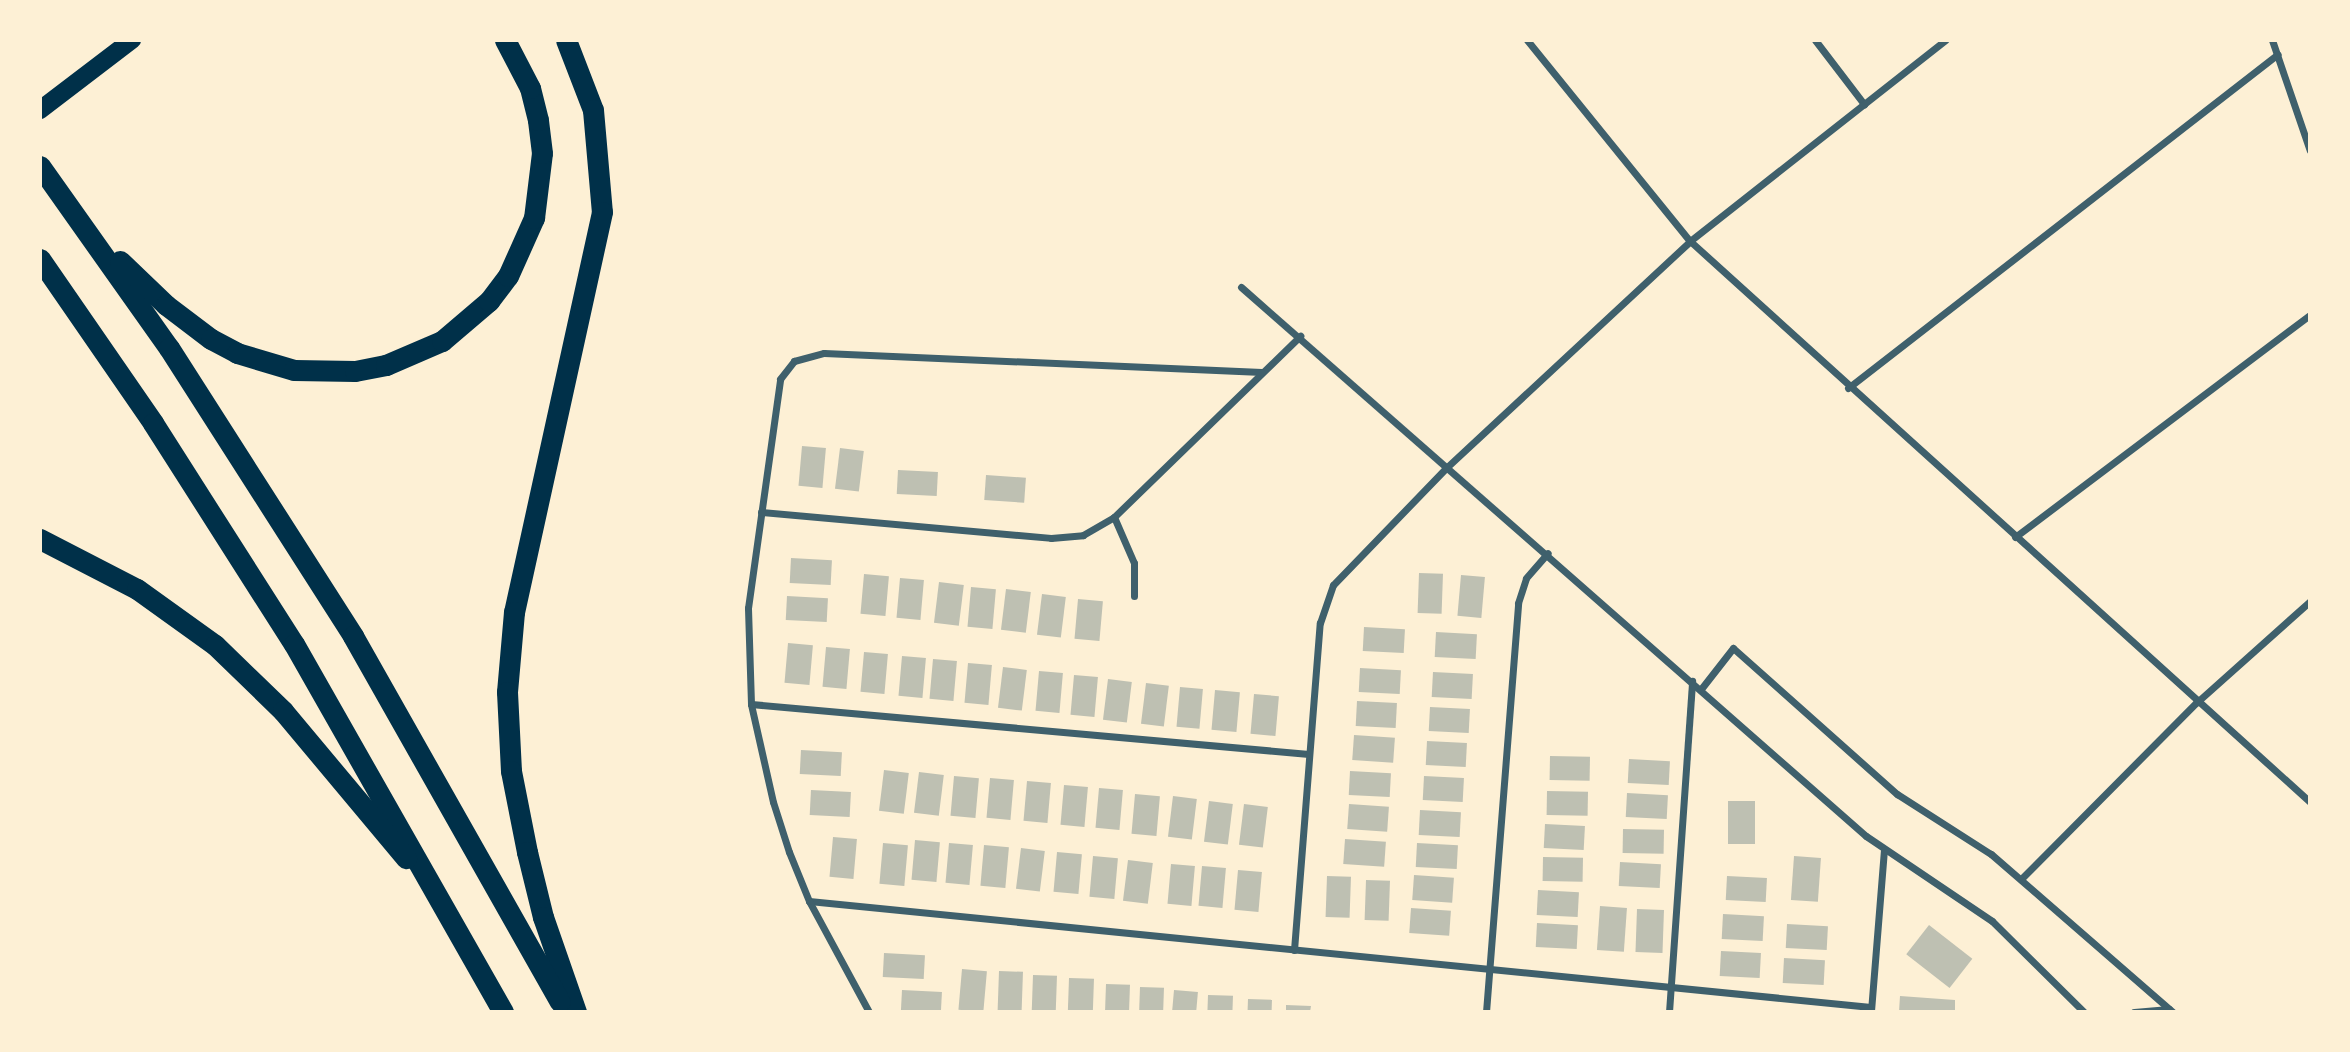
<!DOCTYPE html>
<html>
<head>
<meta charset="utf-8">
<style>
  body { margin:0 }
  #map { position:relative; width:2350px; height:1052px; overflow:hidden; background:#fdf0d5; font-family:"PT Sans Narrow",sans-serif }
  div>[style] { position:absolute }
  [style*='--x'] { left:calc(var(--x)*1px); top:calc(var(--y)*1px); width:calc(var(--w)*1px); rotate:calc(var(--a)*1deg) }
  .building>* { inset:0; background:#bec0b2; transform-origin:0 0 }
  .minor>* { height:7px; margin:-3.5px; padding:0 3.5px; transform-origin:3.5px; border-radius:3.5px; background:#3f606c }
  .primary>* { height:18px; margin:-9px; padding:0 9px; transform-origin:9px; border-radius:9px; background:#003049 }
  .motorway>* { height:21px; margin:-10.5px; padding:0 10.5px; transform-origin:10.5px; border-radius:10.5px; background:#003049 }
  span { translate:-50% -50%; white-space:nowrap; text-align:center; line-height:1.15; -webkit-text-stroke:5px #fdf0d5; paint-order:stroke }
  .frame { position:absolute; inset:0; border:42px solid #fdf0d5; pointer-events:none }
</style>
</head>
<body>
<div id="map">
  <div class="building">
    <i style="left:802px;top:446px;width:24px;height:40px;rotate:5deg"></i>
    <i style="left:840px;top:448px;width:24px;height:41px;rotate:7deg"></i>
    <i style="left:898px;top:470px;width:40px;height:24px;rotate:3deg"></i>
    <i style="left:986px;top:475px;width:40px;height:25px;rotate:4deg"></i>
    <i style="left:791px;top:558px;width:41px;height:25px;rotate:3deg"></i>
    <i style="left:1419px;top:573px;width:24px;height:40px;rotate:2deg"></i>
    <i style="left:864px;top:574px;width:25px;height:40px;rotate:5deg"></i>
    <i style="left:1461px;top:575px;width:24px;height:41px;rotate:5deg"></i>
    <i style="left:900px;top:578px;width:24px;height:40px;rotate:5deg"></i>
    <i style="left:939px;top:582px;width:25px;height:41px;rotate:7deg"></i>
    <i style="left:971px;top:587px;width:25px;height:40px;rotate:5deg"></i>
    <i style="left:1006px;top:589px;width:25px;height:41px;rotate:7deg"></i>
    <i style="left:1042px;top:594px;width:24px;height:41px;rotate:7deg"></i>
    <i style="left:787px;top:596px;width:41px;height:24px;rotate:3deg"></i>
    <i style="left:1078px;top:599px;width:25px;height:40px;rotate:5deg"></i>
    <i style="left:1364px;top:627px;width:41px;height:24px;rotate:3deg"></i>
    <i style="left:1436px;top:632px;width:41px;height:25px;rotate:3deg"></i>
    <i style="left:788px;top:643px;width:25px;height:40px;rotate:5deg"></i>
    <i style="left:826px;top:647px;width:24px;height:40px;rotate:5deg"></i>
    <i style="left:864px;top:652px;width:24px;height:40px;rotate:5deg"></i>
    <i style="left:902px;top:656px;width:24px;height:40px;rotate:5deg"></i>
    <i style="left:933px;top:659px;width:24px;height:40px;rotate:5deg"></i>
    <i style="left:968px;top:663px;width:24px;height:40px;rotate:5deg"></i>
    <i style="left:1003px;top:667px;width:24px;height:41px;rotate:7deg"></i>
    <i style="left:1360px;top:668px;width:41px;height:24px;rotate:3deg"></i>
    <i style="left:1039px;top:671px;width:24px;height:40px;rotate:5deg"></i>
    <i style="left:1433px;top:672px;width:40px;height:25px;rotate:3deg"></i>
    <i style="left:1074px;top:675px;width:24px;height:40px;rotate:5deg"></i>
    <i style="left:1108px;top:679px;width:24px;height:41px;rotate:7deg"></i>
    <i style="left:1146px;top:683px;width:23px;height:41px;rotate:7deg"></i>
    <i style="left:1180px;top:687px;width:23px;height:40px;rotate:5deg"></i>
    <i style="left:1215px;top:690px;width:25px;height:40px;rotate:5deg"></i>
    <i style="left:1254px;top:694px;width:25px;height:40px;rotate:5deg"></i>
    <i style="left:1357px;top:701px;width:40px;height:25px;rotate:3deg"></i>
    <i style="left:1430px;top:707px;width:40px;height:24px;rotate:3deg"></i>
    <i style="left:1354px;top:735px;width:41px;height:25px;rotate:4deg"></i>
    <i style="left:1427px;top:741px;width:40px;height:24px;rotate:3deg"></i>
    <i style="left:801px;top:750px;width:41px;height:24px;rotate:3deg"></i>
    <i style="left:1550px;top:756px;width:40px;height:24px;rotate:1deg"></i>
    <i style="left:1629px;top:759px;width:41px;height:24px;rotate:3deg"></i>
    <i style="left:884px;top:770px;width:25px;height:41px;rotate:7deg"></i>
    <i style="left:1350px;top:771px;width:41px;height:24px;rotate:3deg"></i>
    <i style="left:919px;top:772px;width:25px;height:41px;rotate:7deg"></i>
    <i style="left:954px;top:776px;width:25px;height:40px;rotate:5deg"></i>
    <i style="left:1424px;top:776px;width:40px;height:24px;rotate:3deg"></i>
    <i style="left:990px;top:778px;width:24px;height:40px;rotate:5deg"></i>
    <i style="left:1027px;top:781px;width:24px;height:40px;rotate:5deg"></i>
    <i style="left:1064px;top:785px;width:24px;height:40px;rotate:5deg"></i>
    <i style="left:1099px;top:788px;width:24px;height:40px;rotate:5deg"></i>
    <i style="left:811px;top:790px;width:40px;height:25px;rotate:3deg"></i>
    <i style="left:1547px;top:791px;width:41px;height:24px;rotate:1deg"></i>
    <i style="left:1627px;top:793px;width:41px;height:24px;rotate:3deg"></i>
    <i style="left:1135px;top:794px;width:25px;height:40px;rotate:5deg"></i>
    <i style="left:1173px;top:796px;width:24px;height:41px;rotate:7deg"></i>
    <i style="left:1209px;top:801px;width:24px;height:41px;rotate:7deg"></i>
    <i style="left:1728px;top:801px;width:27px;height:43px"></i>
    <i style="left:1244px;top:804px;width:24px;height:41px;rotate:7deg"></i>
    <i style="left:1349px;top:804px;width:40px;height:25px;rotate:4deg"></i>
    <i style="left:1420px;top:810px;width:41px;height:25px;rotate:3deg"></i>
    <i style="left:1545px;top:824px;width:40px;height:24px;rotate:3deg"></i>
    <i style="left:1623px;top:829px;width:41px;height:24px;rotate:1deg"></i>
    <i style="left:833px;top:837px;width:24px;height:40px;rotate:5deg"></i>
    <i style="left:1345px;top:839px;width:41px;height:25px;rotate:4deg"></i>
    <i style="left:915px;top:840px;width:25px;height:40px;rotate:5deg"></i>
    <i style="left:883px;top:843px;width:25px;height:41px;rotate:5deg"></i>
    <i style="left:949px;top:843px;width:24px;height:40px;rotate:5deg"></i>
    <i style="left:1417px;top:843px;width:41px;height:24px;rotate:3deg"></i>
    <i style="left:984px;top:845px;width:25px;height:41px;rotate:5deg"></i>
    <i style="left:1021px;top:848px;width:24px;height:41px;rotate:7deg"></i>
    <i style="left:1057px;top:852px;width:25px;height:40px;rotate:5deg"></i>
    <i style="left:1093px;top:856px;width:25px;height:41px;rotate:5deg"></i>
    <i style="left:1794px;top:856px;width:27px;height:44px;rotate:4deg"></i>
    <i style="left:1543px;top:857px;width:40px;height:24px;rotate:1deg"></i>
    <i style="left:1128px;top:860px;width:25px;height:41px;rotate:7deg"></i>
    <i style="left:1620px;top:862px;width:41px;height:24px;rotate:3deg"></i>
    <i style="left:1171px;top:864px;width:24px;height:40px;rotate:5deg"></i>
    <i style="left:1202px;top:866px;width:24px;height:40px;rotate:5deg"></i>
    <i style="left:1238px;top:870px;width:24px;height:40px;rotate:5deg"></i>
    <i style="left:1414px;top:875px;width:40px;height:25px;rotate:4deg"></i>
    <i style="left:1327px;top:876px;width:24px;height:41px;rotate:2deg"></i>
    <i style="left:1727px;top:876px;width:40px;height:24px;rotate:3deg"></i>
    <i style="left:1366px;top:880px;width:24px;height:40px;rotate:2deg"></i>
    <i style="left:1538px;top:890px;width:41px;height:25px;rotate:3deg"></i>
    <i style="left:1600px;top:906px;width:27px;height:44px;rotate:4deg"></i>
    <i style="left:1411px;top:908px;width:40px;height:25px;rotate:4deg"></i>
    <i style="left:1637px;top:909px;width:27px;height:43px;rotate:2deg"></i>
    <i style="left:1723px;top:914px;width:41px;height:25px;rotate:3deg"></i>
    <i style="left:1537px;top:923px;width:41px;height:24px;rotate:3deg"></i>
    <i style="left:1787px;top:924px;width:41px;height:24px;rotate:3deg"></i>
    <i style="left:1929px;top:925px;width:55px;height:37px;rotate:38deg"></i>
    <i style="left:1721px;top:951px;width:40px;height:25px;rotate:3deg"></i>
    <i style="left:884px;top:953px;width:41px;height:24px;rotate:3deg"></i>
    <i style="left:1784px;top:958px;width:41px;height:25px;rotate:3deg"></i>
    <i style="left:962px;top:969px;width:25px;height:41px;rotate:5deg"></i>
    <i style="left:999px;top:971px;width:24px;height:41px;rotate:2deg"></i>
    <i style="left:1033px;top:975px;width:24px;height:37px;rotate:2deg"></i>
    <i style="left:1069px;top:978px;width:25px;height:34px;rotate:2deg"></i>
    <i style="left:1106px;top:984px;width:24px;height:28px;rotate:2deg"></i>
    <i style="left:1140px;top:987px;width:24px;height:25px;rotate:2deg"></i>
    <i style="left:902px;top:990px;width:40px;height:22px;rotate:3deg"></i>
    <i style="left:1174px;top:990px;width:24px;height:22px;rotate:5deg"></i>
    <i style="left:1208px;top:995px;width:25px;height:17px;rotate:2deg"></i>
    <i style="clip-path:polygon(1900px 996px,1955px 1000px,1955px 1012px,1899px 1012px)"></i>
    <i style="left:1248px;top:999px;width:24px;height:13px;rotate:2deg"></i>
    <i style="clip-path:polygon(1286px 1005px,1311px 1006px,1310px 1012px,1286px 1012px)"></i>
  </div>
  <div class="minor">
    <i style="--x:1527;--y:40;--w:259;--a:51"></i>
    <i style="--x:1690;--y:241;--w:836;--a:42.14"></i>
    <i style="--x:1815;--y:40;--w:81;--a:52.6"></i>
    <i style="--x:2272;--y:40;--w:117;--a:71.1"></i>
    <i style="--x:1241;--y:287;--w:832;--a:41.3"></i>
    <i style="--x:1866;--y:836;--w:152;--a:34"></i>
    <i style="--x:1992;--y:921;--w:129;--a:44.7"></i>
    <i style="--x:1848;--y:388;--w:544;--a:-37.84"></i>
    <i style="--x:761;--y:512;--w:291;--a:5.1"></i>
    <i style="--x:1051;--y:538;--w:32;--a:-5"></i>
    <i style="--x:1083;--y:535;--w:36;--a:-30"></i>
    <i style="--x:1114;--y:517;--w:260;--a:-44.2"></i>
    <i style="--x:1114;--y:517;--w:50;--a:66.5"></i>
    <i style="--x:1134;--y:563;--w:33;--a:90"></i>
    <i style="--x:2015;--y:537;--w:369;--a:-37"></i>
    <i style="--x:1701;--y:689;--w:52;--a:-52"></i>
    <i style="--x:1733;--y:648;--w:220;--a:41.7"></i>
    <i style="--x:1897;--y:794;--w:112;--a:32.6"></i>
    <i style="--x:1991;--y:854;--w:241;--a:41"></i>
    <i style="--x:751;--y:704;--w:560;--a:5.12"></i>
    <i style="--x:2021;--y:879;--w:248;--a:-45.2"></i>
    <i style="--x:2196;--y:703;--w:153;--a:-41.8"></i>
    <i style="--x:809;--y:901;--w:1067;--a:5.7"></i>
    <i style="--x:1294;--y:950;--w:328;--a:-85.5"></i>
    <i style="--x:1320;--y:623;--w:40;--a:-71.1"></i>
    <i style="--x:1333;--y:585;--w:163;--a:-46"></i>
    <i style="--x:1446;--y:468;--w:333;--a:-42.9"></i>
    <i style="--x:1690;--y:241;--w:325;--a:-38.2"></i>
    <i style="--x:1871;--y:1011;--w:161;--a:-85.4"></i>
    <i style="--x:869;--y:1012;--w:126;--a:-118.4"></i>
    <i style="--x:809;--y:901;--w:53;--a:-112.2"></i>
    <i style="--x:789;--y:852;--w:52;--a:-107.7"></i>
    <i style="--x:773;--y:802;--w:100;--a:-102.7"></i>
    <i style="--x:751;--y:704;--w:96;--a:-91.8"></i>
    <i style="--x:748;--y:608;--w:231;--a:-82"></i>
    <i style="--x:780;--y:379;--w:23;--a:-52"></i>
    <i style="--x:794;--y:361;--w:31;--a:-15"></i>
    <i style="--x:824;--y:353;--w:438;--a:2.5"></i>
    <i style="--x:1486;--y:1012;--w:410;--a:-85.5"></i>
    <i style="--x:1518;--y:603;--w:26;--a:-72"></i>
    <i style="--x:1526;--y:578;--w:33;--a:-49"></i>
    <i style="--x:1669;--y:1012;--w:332;--a:-86"></i>
    <i style="--x:2134;--y:1012;--w:35;--a:-5"></i>
  </div>
  <div class="primary">
    <i style="--x:40;--y:110;--w:116;--a:-37.3"></i>
  </div>
  <div class="motorway">
    <i style="--x:566;--y:40;--w:75;--a:68.9"></i>
    <i style="--x:593;--y:110;--w:102;--a:85"></i>
    <i style="--x:602;--y:212;--w:410;--a:102.4"></i>
    <i style="--x:514;--y:612;--w:80;--a:95"></i>
    <i style="--x:507;--y:692;--w:79;--a:87.1"></i>
    <i style="--x:511;--y:771;--w:83;--a:78.8"></i>
    <i style="--x:527;--y:852;--w:67;--a:76.2"></i>
    <i style="--x:543;--y:917;--w:101;--a:70.8"></i>
    <i style="--x:40;--y:166;--w:223;--a:54.7"></i>
    <i style="--x:169;--y:348;--w:342;--a:57.4"></i>
    <i style="--x:353;--y:636;--w:420;--a:60.5"></i>
    <i style="--x:40;--y:259;--w:199;--a:55.4"></i>
    <i style="--x:153;--y:423;--w:262;--a:57.5"></i>
    <i style="--x:294;--y:644;--w:423;--a:60.4"></i>
    <i style="--x:120;--y:261;--w:64;--a:43.7"></i>
    <i style="--x:166;--y:305;--w:56;--a:37.1"></i>
    <i style="--x:211;--y:339;--w:30;--a:28"></i>
    <i style="--x:237;--y:353;--w:59;--a:16.6"></i>
    <i style="--x:294;--y:370;--w:61;--a:0.9"></i>
    <i style="--x:355;--y:371;--w:32;--a:-11"></i>
    <i style="--x:386;--y:365;--w:61;--a:-23.2"></i>
    <i style="--x:442;--y:341;--w:62;--a:-40.4"></i>
    <i style="--x:489;--y:301;--w:31;--a:-53"></i>
    <i style="--x:508;--y:276;--w:64;--a:-65.9"></i>
    <i style="--x:534;--y:218;--w:65;--a:-83"></i>
    <i style="--x:542;--y:153;--w:33;--a:-97"></i>
    <i style="--x:538;--y:120;--w:33;--a:-104"></i>
    <i style="--x:530;--y:88;--w:54;--a:-117.5"></i>
    <i style="--x:40;--y:539;--w:109;--a:27.3"></i>
    <i style="--x:137;--y:589;--w:96;--a:35.7"></i>
    <i style="--x:215;--y:645;--w:95;--a:44.1"></i>
    <i style="--x:283;--y:711;--w:192;--a:50.1"></i>
  </div>
  <div class="frame"></div>
</div>
</body>
</html>
